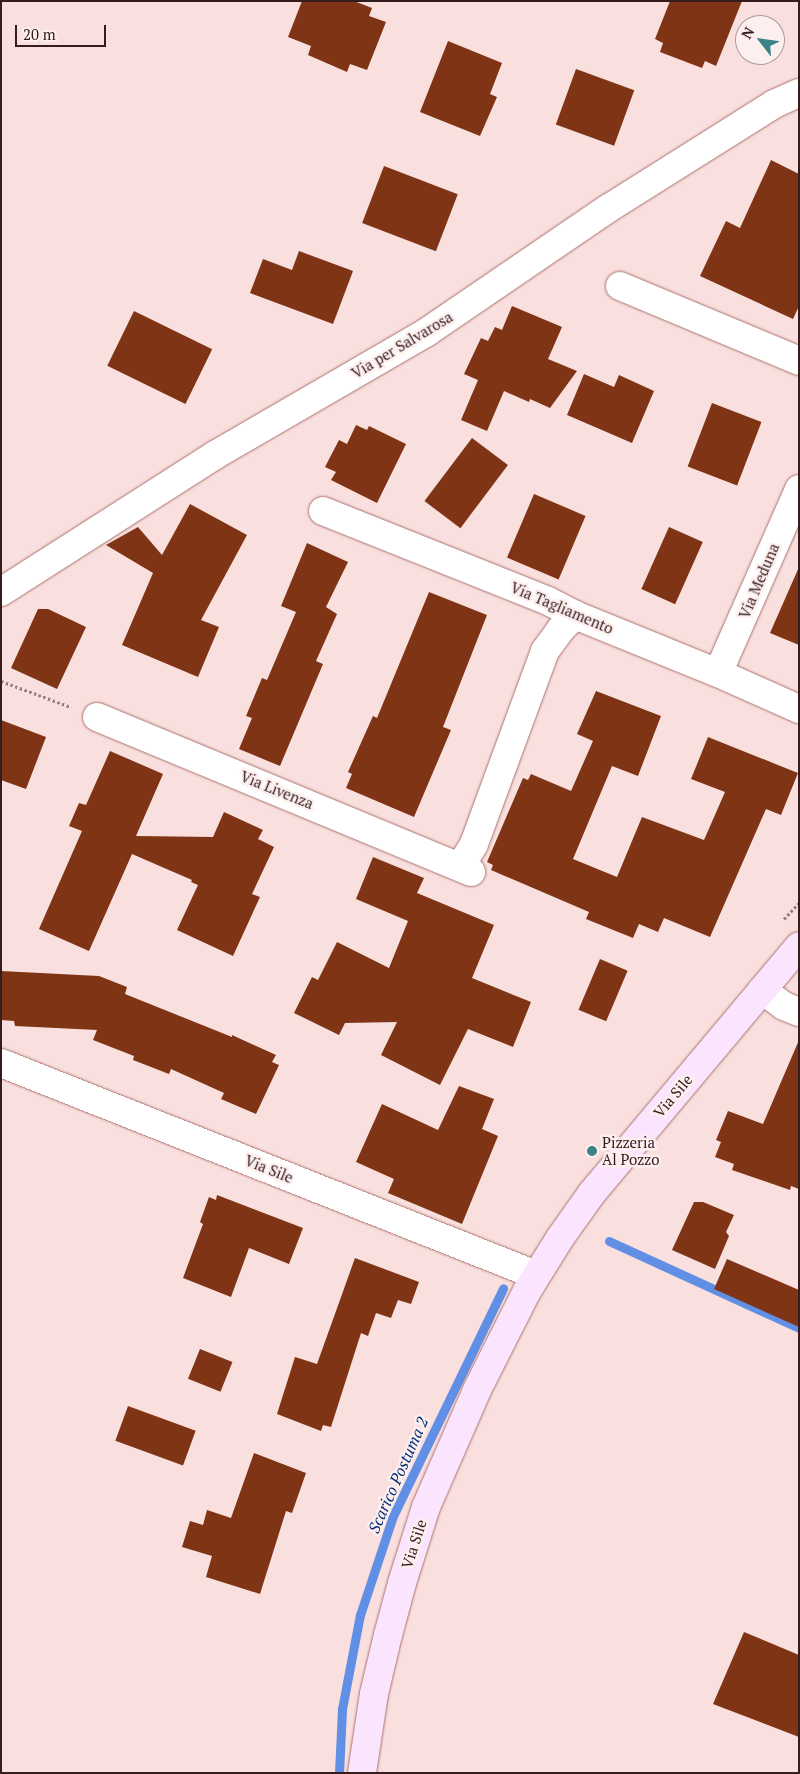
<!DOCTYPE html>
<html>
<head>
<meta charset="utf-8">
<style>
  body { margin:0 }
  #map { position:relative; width:800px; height:1774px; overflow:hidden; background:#f9dfdd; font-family:"PT Serif",serif }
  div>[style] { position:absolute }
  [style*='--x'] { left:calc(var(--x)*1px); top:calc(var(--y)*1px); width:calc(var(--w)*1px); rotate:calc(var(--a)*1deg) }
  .stream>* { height:9px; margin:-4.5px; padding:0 4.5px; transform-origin:4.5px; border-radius:4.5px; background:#608fe5 }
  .building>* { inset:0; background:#7f3515; transform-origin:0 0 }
  .path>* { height:3px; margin-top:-1.5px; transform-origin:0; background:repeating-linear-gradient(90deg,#98807e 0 2.5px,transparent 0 5px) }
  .roads { filter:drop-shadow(0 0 1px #ab716f) drop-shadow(0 0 1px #ab716f) }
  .street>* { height:28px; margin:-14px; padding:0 14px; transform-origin:14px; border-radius:14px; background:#fff }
  .secondary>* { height:28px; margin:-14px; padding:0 14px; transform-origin:14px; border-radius:14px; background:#fae4fe }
  .dots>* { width:14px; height:14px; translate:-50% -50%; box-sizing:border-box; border:2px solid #fdefef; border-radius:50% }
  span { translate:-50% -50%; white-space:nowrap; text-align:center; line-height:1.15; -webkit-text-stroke:5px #fdefef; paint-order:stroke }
  .street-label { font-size:15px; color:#341d1c }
  .poi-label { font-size:15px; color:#341d1c }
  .left { translate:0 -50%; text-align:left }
  .water-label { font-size:16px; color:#08317c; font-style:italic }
  .frame { position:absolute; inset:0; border:2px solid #341d1c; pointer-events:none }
  .north { position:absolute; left:735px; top:15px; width:50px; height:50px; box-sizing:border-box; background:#fdefef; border:1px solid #ad9b9b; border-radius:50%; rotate:300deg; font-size:14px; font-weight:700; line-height:20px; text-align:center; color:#341d1c }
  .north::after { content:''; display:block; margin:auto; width:18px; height:22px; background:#3b8388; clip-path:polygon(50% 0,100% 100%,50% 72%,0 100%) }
  .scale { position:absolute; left:15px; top:25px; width:91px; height:22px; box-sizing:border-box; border:2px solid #341d1c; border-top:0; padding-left:6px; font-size:15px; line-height:18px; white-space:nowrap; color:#341d1c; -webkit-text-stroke:4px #fdefef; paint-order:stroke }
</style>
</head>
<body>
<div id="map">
  <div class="stream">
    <i style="--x:609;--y:1241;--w:209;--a:24.6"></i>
    <i style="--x:339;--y:1773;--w:64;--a:-87.3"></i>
    <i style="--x:342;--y:1709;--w:96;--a:-79.2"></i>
    <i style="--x:360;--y:1615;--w:104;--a:-71.6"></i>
    <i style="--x:393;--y:1516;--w:253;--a:-64.2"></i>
  </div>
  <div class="building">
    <i style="clip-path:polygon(302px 1px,354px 1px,372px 8px,369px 16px,386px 22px,367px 70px,350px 64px,347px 72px,308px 55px,311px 46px,288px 37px)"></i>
    <i style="clip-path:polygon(670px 1px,742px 1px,716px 66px,705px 61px,702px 68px,660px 52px,663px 43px,655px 39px)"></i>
    <i style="clip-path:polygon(448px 41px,502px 63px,490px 94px,497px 97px,480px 136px,420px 112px)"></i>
    <i style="left:576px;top:69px;width:62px;height:59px;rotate:20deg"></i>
    <i style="clip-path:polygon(771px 160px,799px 174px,799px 306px,793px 319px,700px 276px,726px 221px,740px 228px)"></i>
    <i style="left:384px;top:166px;width:79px;height:61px;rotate:21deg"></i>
    <i style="clip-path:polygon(299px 251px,353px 271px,333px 324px,250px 293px,263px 259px,292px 270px)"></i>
    <i style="clip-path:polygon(512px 306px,562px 327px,548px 359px,577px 371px,550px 408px,530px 399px,529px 402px,504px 391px,487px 431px,461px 420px,478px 380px,464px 374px,481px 338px,488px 341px,495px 327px,502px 330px)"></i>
    <i style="left:134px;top:311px;width:87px;height:61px;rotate:26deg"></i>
    <i style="clip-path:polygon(584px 374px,614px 387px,619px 375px,654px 391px,632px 443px,567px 415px)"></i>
    <i style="left:712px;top:403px;width:53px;height:68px;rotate:21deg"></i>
    <i style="clip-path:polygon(356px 425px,367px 430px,369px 426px,406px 444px,377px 503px,331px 480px,336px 472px,325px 467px,339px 440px,347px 444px)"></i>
    <i style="left:472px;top:438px;width:45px;height:79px;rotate:37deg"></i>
    <i style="left:534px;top:494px;width:56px;height:69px;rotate:23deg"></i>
    <i style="clip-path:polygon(190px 504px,247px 535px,201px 620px,219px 627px,198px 677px,122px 645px,153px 573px,106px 545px,138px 527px,162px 555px)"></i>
    <i style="left:669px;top:527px;width:37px;height:68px;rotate:24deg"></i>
    <i style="clip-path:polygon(307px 543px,348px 562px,326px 607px,337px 614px,316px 661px,323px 664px,280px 766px,239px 749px,252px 718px,246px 716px,262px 678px,267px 680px,296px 612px,281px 606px)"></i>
    <i style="clip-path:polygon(799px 567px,799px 645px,770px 633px)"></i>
    <i style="clip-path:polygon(429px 592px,487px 615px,443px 727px,451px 730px,414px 817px,346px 788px,352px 774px,348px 772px,373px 716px,377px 718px)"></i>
    <i style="clip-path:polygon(38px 609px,48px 609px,86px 627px,57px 689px,11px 668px)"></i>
    <i style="clip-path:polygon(596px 691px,661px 716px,638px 776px,612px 766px,573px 859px,617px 877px,642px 817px,704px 840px,725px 792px,691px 779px,708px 737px,798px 773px,781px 815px,766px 809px,710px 937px,664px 918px,658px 932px,639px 924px,633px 938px,586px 919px,589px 912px,491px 870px,493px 865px,487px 862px,523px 778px,528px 780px,531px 774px,571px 791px,593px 741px,577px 734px)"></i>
    <i style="clip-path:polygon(1px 720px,46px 737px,26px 789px,1px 780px)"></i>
    <i style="clip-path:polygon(110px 751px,163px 774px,136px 836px,213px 837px,224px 812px,263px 830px,258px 839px,274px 847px,252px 894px,260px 897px,233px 956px,177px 930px,198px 885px,191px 882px,192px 880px,132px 854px,89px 951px,39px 929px,82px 831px,69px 826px,79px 803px,86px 805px)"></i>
    <i style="clip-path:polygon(373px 857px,424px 878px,417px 893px,494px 925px,472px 978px,531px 1002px,513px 1047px,468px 1029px,440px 1085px,381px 1055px,397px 1022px,345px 1023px,339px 1035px,294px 1013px,312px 977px,318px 980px,337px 942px,389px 968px,408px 921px,356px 899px)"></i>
    <i style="left:600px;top:959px;width:30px;height:55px;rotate:23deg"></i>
    <i style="clip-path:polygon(1px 971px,99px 976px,127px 987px,125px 994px,232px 1037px,232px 1035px,276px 1055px,272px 1062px,279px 1065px,256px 1114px,221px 1099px,224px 1093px,171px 1069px,169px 1074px,133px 1060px,134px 1056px,93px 1040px,97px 1030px,15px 1026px,14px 1021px,1px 1020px)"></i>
    <i style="clip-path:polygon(799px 1040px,799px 1189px,791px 1186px,790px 1190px,732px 1170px,734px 1164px,715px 1157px,721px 1142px,716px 1140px,728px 1111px,763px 1124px)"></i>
    <i style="clip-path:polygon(459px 1086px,494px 1099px,482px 1129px,498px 1136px,462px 1224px,388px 1193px,394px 1179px,356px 1162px,382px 1104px,438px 1130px)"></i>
    <i style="clip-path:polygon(217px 1195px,303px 1228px,289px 1264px,249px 1248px,231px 1297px,183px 1278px,203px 1224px,200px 1222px,209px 1197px,216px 1200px)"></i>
    <i style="clip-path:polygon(694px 1202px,703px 1202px,734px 1215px,726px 1232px,729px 1236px,715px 1269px,672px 1250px)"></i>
    <i style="clip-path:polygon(355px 1258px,419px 1282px,411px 1304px,398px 1300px,391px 1318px,376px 1313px,368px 1336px,361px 1333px,331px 1427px,323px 1425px,321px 1431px,277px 1414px,295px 1357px,317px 1364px)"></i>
    <i style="clip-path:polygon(727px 1259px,799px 1290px,799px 1327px,714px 1289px)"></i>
    <i style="left:200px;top:1349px;width:35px;height:32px;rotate:22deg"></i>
    <i style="left:128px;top:1406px;width:72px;height:37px;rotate:20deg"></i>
    <i style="clip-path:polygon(254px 1453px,306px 1473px,292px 1513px,286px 1511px,260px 1594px,206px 1577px,212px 1556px,182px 1547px,190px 1521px,203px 1525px,207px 1510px,231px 1518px)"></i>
    <i style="clip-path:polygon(744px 1632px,799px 1655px,799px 1737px,713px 1704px)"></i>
  </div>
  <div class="path">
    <i style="--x:1;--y:681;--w:75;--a:20.4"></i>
    <i style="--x:784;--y:919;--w:22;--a:-47"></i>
  </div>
  <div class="roads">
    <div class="street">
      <i style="--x:620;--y:286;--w:194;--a:22.7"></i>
      <i style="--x:323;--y:511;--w:242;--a:21.8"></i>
      <i style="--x:548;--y:601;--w:30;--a:27"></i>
      <i style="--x:575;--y:615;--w:154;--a:22.1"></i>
      <i style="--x:718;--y:673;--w:89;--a:24"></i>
      <i style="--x:1;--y:592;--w:254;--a:-32.6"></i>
      <i style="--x:215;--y:455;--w:245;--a:-30.1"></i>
      <i style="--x:427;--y:332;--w:220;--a:-34.3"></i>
      <i style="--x:609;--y:208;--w:195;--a:-32.2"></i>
      <i style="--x:774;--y:104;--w:27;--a:-24"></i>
      <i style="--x:718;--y:673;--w:201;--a:-66.2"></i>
      <i style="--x:97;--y:717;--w:405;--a:22.5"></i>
      <i style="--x:456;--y:865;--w:11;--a:-34"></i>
      <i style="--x:465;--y:859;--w:17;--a:-59"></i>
      <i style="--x:474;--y:844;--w:206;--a:-69.8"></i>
      <i style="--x:545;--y:651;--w:27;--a:-54"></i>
      <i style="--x:561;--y:629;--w:20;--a:-45"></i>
      <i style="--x:762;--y:990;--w:27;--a:36"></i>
      <i style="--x:784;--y:1006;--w:16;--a:22"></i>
      <i style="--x:1;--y:1063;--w:575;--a:21.62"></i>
    </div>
    <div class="secondary">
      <i style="--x:362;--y:1773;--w:80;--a:-81.4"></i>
      <i style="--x:374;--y:1694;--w:61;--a:-76.7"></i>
      <i style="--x:388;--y:1635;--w:54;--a:-74.9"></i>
      <i style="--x:402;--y:1583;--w:80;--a:-72.5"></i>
      <i style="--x:426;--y:1507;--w:128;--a:-66.4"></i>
      <i style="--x:477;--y:1390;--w:111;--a:-63.2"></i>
      <i style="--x:527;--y:1291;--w:62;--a:-58.1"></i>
      <i style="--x:560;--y:1238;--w:55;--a:-54.6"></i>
      <i style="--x:592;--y:1193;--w:322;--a:-50"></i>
    </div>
  </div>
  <div class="dots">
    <i style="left:592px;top:1151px;background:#3b8388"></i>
  </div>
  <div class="street-label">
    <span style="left:402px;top:345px;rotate:-31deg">Via per Salvarosa</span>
    <span style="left:759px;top:581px;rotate:-67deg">Via Meduna</span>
    <span style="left:562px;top:608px;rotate:23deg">Via Tagliamento</span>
    <span style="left:277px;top:790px;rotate:22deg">Via Livenza</span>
    <span style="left:673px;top:1096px;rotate:-50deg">Via Sile</span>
    <span style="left:269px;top:1169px;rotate:22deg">Via Sile</span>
    <span style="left:414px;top:1544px;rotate:-72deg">Via Sile</span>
  </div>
  <div class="poi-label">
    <span class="left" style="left:602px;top:1151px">Pizzeria<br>Al Pozzo</span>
  </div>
  <div class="water-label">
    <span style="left:398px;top:1475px;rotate:-66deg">Scarico Postuma 2</span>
  </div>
  <div class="frame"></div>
  <div class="north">N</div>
  <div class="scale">20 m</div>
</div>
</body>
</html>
